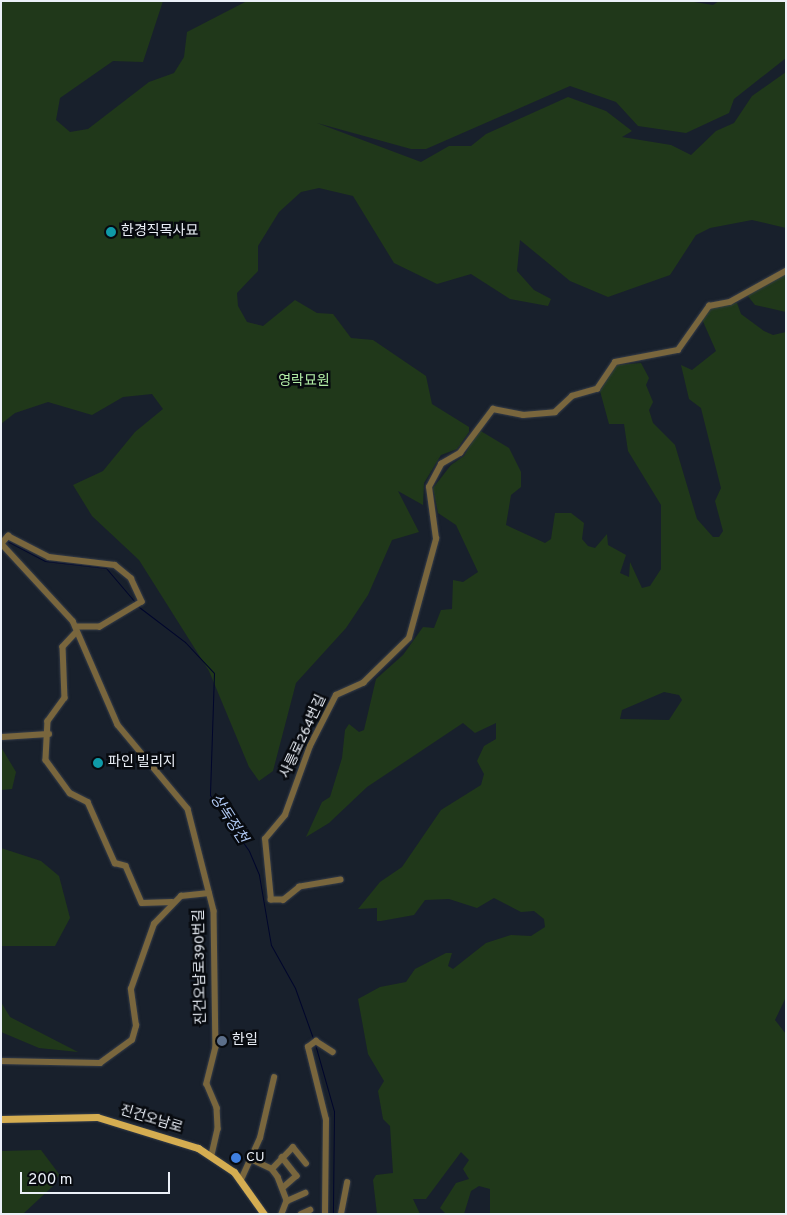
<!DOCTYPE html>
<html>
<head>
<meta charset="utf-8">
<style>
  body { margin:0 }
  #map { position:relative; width:787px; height:1215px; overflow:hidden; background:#18202c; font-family:Overpass,"Noto Sans KR",sans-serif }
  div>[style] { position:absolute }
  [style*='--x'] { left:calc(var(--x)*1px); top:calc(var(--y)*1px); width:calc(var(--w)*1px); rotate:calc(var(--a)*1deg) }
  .green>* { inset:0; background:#20381a }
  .stream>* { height:1px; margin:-0.5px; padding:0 0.5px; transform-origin:0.5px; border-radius:0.5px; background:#00062c }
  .roads { filter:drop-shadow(0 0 1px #363d49) drop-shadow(0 0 1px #363d49) }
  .minor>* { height:5.5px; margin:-2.75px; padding:0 2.75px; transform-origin:2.75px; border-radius:2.75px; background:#79663d }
  .major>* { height:7px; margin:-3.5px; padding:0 3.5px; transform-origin:3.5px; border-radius:3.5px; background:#d5ad51 }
  .dots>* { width:14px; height:14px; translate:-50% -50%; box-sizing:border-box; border:2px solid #070a0f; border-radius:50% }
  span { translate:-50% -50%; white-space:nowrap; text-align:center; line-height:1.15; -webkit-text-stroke:5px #070a0f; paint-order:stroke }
  .poi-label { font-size:14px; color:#ebf0f8 }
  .left { translate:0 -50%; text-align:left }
  .park-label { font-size:14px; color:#b1eba5 }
  .street-label { font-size:14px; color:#ebf0f8 }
  .water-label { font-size:15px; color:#b1caf5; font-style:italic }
  .frame { position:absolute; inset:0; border:2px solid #ebf0f8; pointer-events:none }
  .scale { position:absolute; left:20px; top:1172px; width:150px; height:22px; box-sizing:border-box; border:2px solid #ebf0f8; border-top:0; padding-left:6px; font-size:15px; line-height:18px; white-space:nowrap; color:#ebf0f8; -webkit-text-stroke:4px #070a0f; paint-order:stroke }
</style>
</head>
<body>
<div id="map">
  <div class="green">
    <i style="clip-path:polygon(1px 1px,163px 1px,143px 62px,113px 61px,60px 98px,56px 120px,70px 132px,88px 129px,149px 82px,174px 73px,184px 57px,187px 32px,247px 1px,688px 1px,713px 5px,719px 1px,786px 1px,786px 58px,734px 99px,729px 113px,686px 133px,638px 126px,616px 102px,570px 86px,426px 149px,411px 149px,317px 123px,421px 162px,449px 146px,471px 146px,486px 134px,568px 97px,606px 111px,632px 131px,622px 137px,671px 145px,691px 155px,716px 131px,734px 123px,752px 96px,786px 72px,786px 228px,752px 220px,710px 228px,696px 235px,670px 275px,608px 297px,570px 281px,520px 240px,517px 271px,534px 290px,551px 299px,548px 306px,510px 299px,471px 274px,437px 284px,394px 263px,353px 196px,319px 188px,301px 192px,279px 212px,258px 246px,258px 271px,237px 293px,238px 306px,247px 322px,263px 326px,295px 300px,317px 313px,333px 314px,351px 338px,373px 340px,426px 376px,432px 404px,469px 427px,469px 432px,457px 449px,441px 455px,424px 483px,423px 505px,398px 491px,419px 532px,392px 540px,368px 595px,346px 628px,296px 683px,273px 771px,259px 781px,249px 767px,209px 671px,139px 560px,92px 516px,73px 485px,103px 471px,135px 432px,163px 409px,152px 394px,123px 397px,92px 415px,48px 402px,15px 413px,1px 424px)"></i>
    <i style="clip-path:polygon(786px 274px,786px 312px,755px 305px,747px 295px)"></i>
    <i style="clip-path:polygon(evenodd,737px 303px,741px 314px,764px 331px,773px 335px,786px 332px,786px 997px,775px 1020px,786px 1034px,786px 1214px,490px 1214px,490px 1189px,479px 1186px,471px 1191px,464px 1214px,446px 1214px,440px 1208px,456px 1183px,469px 1179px,463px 1169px,469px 1160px,461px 1152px,426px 1199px,413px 1199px,420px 1214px,377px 1214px,373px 1180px,376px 1175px,393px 1173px,390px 1126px,383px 1119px,378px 1091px,384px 1081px,368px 1054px,358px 999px,380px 987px,406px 982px,415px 969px,446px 953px,452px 953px,448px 966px,453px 969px,486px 943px,511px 935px,531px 936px,545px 927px,544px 919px,534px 911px,521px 912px,494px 898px,477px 908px,449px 899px,425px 900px,414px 915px,381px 921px,377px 921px,377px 908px,358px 909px,380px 882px,402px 867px,441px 810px,481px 785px,484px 774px,477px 761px,484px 746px,496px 739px,496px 723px,475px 733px,463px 723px,367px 787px,329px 823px,306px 837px,322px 802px,330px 797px,342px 758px,345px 730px,349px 724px,359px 732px,364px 730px,376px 679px,403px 655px,423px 627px,434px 628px,441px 610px,452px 609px,453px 580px,463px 582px,478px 572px,456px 525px,438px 513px,433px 488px,451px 465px,464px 456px,479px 430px,509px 448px,521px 472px,521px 487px,511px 495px,506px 525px,545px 543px,551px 539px,555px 513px,571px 513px,584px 523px,582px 539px,588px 546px,595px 548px,607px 534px,608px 545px,626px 555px,620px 573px,629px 577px,630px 562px,642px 588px,650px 586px,661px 569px,661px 505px,628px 451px,624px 424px,609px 424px,600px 391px,616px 365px,641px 363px,649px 378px,646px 385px,653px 402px,649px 410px,653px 423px,675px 445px,697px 519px,713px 537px,719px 537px,723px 531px,715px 501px,721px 488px,701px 408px,689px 399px,681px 365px,692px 370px,716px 351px,701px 317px,716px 305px,737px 303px,664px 692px,679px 695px,682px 700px,669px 720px,620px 719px,622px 710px,664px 692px)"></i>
    <i style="clip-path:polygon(1px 747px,16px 772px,12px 789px,1px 790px)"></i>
    <i style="clip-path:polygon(1px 848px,41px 861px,59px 876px,70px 918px,55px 946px,1px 946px)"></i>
    <i style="clip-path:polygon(1px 1002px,10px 1017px,78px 1052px,39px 1048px,1px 1032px)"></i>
    <i style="clip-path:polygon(41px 1150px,59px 1174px,53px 1186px,23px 1214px,1px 1214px,1px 1151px)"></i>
  </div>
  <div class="stream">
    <i style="--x:7;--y:541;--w:43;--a:27.8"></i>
    <i style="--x:45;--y:561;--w:61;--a:6.5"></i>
    <i style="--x:106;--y:568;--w:45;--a:49.5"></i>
    <i style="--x:139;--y:607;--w:58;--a:37.3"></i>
    <i style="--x:185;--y:642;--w:42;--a:46.9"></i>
    <i style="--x:214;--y:673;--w:122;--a:91.9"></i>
    <i style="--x:210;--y:795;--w:68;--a:55.1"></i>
    <i style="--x:249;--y:851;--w:26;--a:67"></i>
    <i style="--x:259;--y:875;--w:71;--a:80.3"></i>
    <i style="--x:271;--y:945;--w:49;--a:60.8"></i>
    <i style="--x:295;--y:988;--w:56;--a:70.3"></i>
    <i style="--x:315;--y:1044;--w:70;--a:74.2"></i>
    <i style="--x:334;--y:1111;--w:103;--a:90.6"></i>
  </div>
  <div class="roads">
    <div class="minor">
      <i style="--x:1;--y:543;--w:106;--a:47.3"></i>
      <i style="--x:73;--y:621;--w:113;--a:66.6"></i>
      <i style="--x:118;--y:725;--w:109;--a:50.2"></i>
      <i style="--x:188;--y:809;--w:105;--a:75.7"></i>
      <i style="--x:214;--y:911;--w:136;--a:89.2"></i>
      <i style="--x:216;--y:1047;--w:38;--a:104"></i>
      <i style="--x:207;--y:1084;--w:26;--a:67"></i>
      <i style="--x:217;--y:1108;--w:21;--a:87"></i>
      <i style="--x:218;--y:1129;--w:27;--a:103"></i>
      <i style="--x:1;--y:544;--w:11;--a:-49"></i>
      <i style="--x:8;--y:536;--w:46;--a:27.1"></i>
      <i style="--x:49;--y:557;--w:66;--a:6.9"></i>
      <i style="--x:115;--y:565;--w:21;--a:39"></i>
      <i style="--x:131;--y:578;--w:26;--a:65"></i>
      <i style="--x:142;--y:602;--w:49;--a:149.2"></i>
      <i style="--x:100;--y:627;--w:24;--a:180"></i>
      <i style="--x:76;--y:633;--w:19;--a:133"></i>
      <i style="--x:63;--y:647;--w:51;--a:87.8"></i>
      <i style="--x:65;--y:698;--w:29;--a:126"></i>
      <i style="--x:48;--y:721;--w:39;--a:93"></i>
      <i style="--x:46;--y:760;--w:41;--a:54"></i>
      <i style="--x:70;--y:793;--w:20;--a:27"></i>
      <i style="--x:88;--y:802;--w:67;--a:66.1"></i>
      <i style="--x:115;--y:863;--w:11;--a:15"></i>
      <i style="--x:126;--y:866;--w:40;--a:66.6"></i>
      <i style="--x:142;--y:903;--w:30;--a:-2"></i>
      <i style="--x:1;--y:737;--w:48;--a:-3.6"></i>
      <i style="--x:341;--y:880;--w:42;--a:170.3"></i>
      <i style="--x:300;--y:887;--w:21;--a:141"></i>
      <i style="--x:284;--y:900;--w:13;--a:180"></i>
      <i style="--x:271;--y:900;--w:61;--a:-95.6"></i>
      <i style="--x:265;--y:839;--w:31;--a:-50"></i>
      <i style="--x:285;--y:815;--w:73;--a:-70.1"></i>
      <i style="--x:310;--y:746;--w:57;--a:-63"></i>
      <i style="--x:336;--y:695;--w:30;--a:-24"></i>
      <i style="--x:363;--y:683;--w:64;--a:-44.4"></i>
      <i style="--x:409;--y:638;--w:103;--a:-74.7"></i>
      <i style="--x:436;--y:539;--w:52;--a:-97.7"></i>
      <i style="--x:429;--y:487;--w:26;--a:-62"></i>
      <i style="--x:441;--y:464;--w:22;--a:-30"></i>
      <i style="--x:460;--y:453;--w:55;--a:-53.1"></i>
      <i style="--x:493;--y:409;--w:31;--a:11"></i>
      <i style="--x:523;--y:415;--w:32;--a:-5"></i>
      <i style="--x:555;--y:412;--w:23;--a:-43"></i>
      <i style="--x:572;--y:396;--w:26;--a:-16"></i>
      <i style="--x:597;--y:389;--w:32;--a:-56"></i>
      <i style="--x:615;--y:362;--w:64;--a:-10.8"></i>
      <i style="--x:678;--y:350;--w:54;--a:-54.8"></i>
      <i style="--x:709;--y:306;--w:21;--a:-11"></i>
      <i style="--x:730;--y:302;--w:64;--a:-29"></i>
      <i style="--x:1;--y:1061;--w:99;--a:1.2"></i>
      <i style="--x:100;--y:1063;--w:39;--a:-36"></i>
      <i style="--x:132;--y:1040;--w:15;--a:-74"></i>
      <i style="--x:136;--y:1026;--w:37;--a:-98"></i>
      <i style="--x:131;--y:989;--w:69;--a:-70.5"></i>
      <i style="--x:154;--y:924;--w:39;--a:-46"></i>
      <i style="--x:181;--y:896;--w:28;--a:-6"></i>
      <i style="--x:282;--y:1157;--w:24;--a:52"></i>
      <i style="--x:297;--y:1176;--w:18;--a:139"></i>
      <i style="--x:251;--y:1159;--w:23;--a:25"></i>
      <i style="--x:272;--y:1169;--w:10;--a:53"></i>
      <i style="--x:278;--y:1177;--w:26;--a:69"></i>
      <i style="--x:287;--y:1201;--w:14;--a:111"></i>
      <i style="--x:272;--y:1169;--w:30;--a:-46"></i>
      <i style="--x:293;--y:1147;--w:21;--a:51"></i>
      <i style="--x:241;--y:1180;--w:46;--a:-65.7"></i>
      <i style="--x:260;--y:1138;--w:62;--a:-76.9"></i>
      <i style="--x:287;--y:1201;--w:20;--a:-24"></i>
      <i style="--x:301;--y:1214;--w:10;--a:-24"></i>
      <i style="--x:325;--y:1214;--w:94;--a:-89.4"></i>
      <i style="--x:326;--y:1120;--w:75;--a:-103.9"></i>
      <i style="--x:308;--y:1047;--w:10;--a:-37"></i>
      <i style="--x:316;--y:1041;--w:20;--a:33"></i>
      <i style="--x:341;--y:1214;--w:32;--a:-79"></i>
    </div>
    <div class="major">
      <i style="--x:1;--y:1119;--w:96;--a:-1.2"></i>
      <i style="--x:97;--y:1117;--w:106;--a:17.1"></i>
      <i style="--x:198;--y:1148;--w:43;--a:33.7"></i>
      <i style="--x:234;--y:1172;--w:52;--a:54.5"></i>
    </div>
  </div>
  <div class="dots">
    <i style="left:111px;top:232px;background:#0f9aa8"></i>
    <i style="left:98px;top:763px;background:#0f9aa8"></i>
    <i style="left:222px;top:1041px;background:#5c6f8a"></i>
    <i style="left:236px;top:1158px;background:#3f7fe0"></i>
  </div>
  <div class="poi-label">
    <span class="left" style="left:121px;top:232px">한경직목사묘</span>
    <span class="left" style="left:108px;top:763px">파인 빌리지</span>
    <span class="left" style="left:232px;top:1041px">한일</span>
    <span class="left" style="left:246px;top:1158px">CU</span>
  </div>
  <div class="park-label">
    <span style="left:304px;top:382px">영락묘원</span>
  </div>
  <div class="street-label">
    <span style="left:304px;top:737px;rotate:-65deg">사릉로264번길</span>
    <span style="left:201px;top:967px;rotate:-91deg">진건오남로390번길</span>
    <span style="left:151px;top:1120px;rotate:17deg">진건오남로</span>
  </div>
  <div class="water-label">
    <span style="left:228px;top:819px;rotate:57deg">상독정천</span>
  </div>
  <div class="frame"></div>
  <div class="scale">200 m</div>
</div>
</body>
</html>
